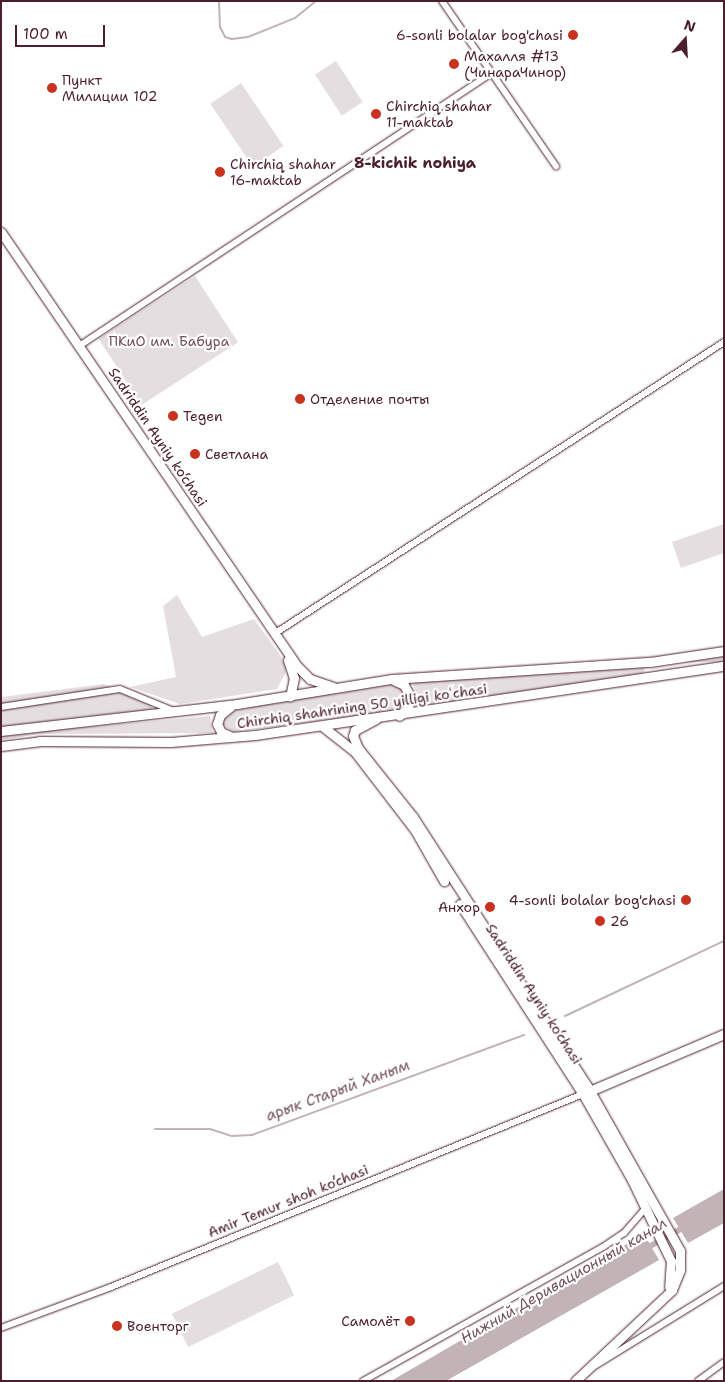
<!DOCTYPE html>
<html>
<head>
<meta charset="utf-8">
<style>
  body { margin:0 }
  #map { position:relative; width:725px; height:1382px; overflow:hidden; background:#fff; font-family:"Shantell Sans",sans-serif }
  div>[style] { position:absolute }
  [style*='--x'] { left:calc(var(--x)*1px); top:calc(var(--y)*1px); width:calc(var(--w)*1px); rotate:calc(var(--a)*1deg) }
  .green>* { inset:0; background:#e5dee0; transform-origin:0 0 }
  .water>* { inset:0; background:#c1b3b6 }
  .stream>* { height:2px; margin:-1px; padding:0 1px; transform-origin:1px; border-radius:1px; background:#c1b3b6 }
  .canal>* { height:6px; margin:-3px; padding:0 3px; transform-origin:3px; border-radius:3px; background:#c1b3b6 }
  .roads { filter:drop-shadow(0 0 1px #4a1f2b) drop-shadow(0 0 1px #4a1f2b) }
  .street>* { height:6px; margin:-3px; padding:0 3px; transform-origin:3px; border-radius:3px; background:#fff }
  .secondary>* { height:9px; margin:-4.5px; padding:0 4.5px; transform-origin:4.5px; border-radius:4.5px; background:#fff }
  .dots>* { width:14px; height:14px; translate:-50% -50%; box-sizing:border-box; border:2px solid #fff; border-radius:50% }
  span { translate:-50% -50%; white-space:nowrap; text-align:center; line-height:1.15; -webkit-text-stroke:4.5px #fff; paint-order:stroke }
  .poi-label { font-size:14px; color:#4a1f2b }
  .right { translate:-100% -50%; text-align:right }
  .left { translate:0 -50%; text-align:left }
  .park-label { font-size:14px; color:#714f58 }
  .street-label { font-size:14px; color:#4a1f2b }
  .neighbourhood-label { font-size:15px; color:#4a1f2b; font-weight:700 }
  .water-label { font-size:15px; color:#74535c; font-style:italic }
  .frame { position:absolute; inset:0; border:2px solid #4a1f2b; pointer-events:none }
  .north { position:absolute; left:660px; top:15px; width:50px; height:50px; -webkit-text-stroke:4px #fff; paint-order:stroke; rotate:19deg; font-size:14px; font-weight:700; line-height:20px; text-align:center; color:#4a1f2b }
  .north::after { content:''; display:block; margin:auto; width:18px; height:22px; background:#4a1f2b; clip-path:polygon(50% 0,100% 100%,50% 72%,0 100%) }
  .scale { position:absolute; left:15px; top:25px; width:90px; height:22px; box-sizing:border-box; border:2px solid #4a1f2b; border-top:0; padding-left:6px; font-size:15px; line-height:18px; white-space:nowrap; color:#4a1f2b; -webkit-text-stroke:4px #fff; paint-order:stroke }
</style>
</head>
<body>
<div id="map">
  <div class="green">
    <i style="left:336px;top:61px;width:49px;height:25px;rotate:57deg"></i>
    <i style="left:241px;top:83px;width:76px;height:37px;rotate:56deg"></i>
    <i style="left:195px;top:276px;width:79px;height:115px;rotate:57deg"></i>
    <i style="clip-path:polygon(724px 524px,724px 553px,681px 568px,672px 542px)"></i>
    <i style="clip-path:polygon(177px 595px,202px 637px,254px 619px,285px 662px,286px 672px,277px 689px,180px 704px,130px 687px,176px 677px,163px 606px)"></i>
    <i style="left:724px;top:656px;width:6px;height:68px;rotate:90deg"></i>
    <i style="clip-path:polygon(645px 667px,643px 674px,416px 709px,417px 694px,412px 682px)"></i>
    <i style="clip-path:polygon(104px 684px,151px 705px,153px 710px,1px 729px,1px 697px)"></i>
    <i style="clip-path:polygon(392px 684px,401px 689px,404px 698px,401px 707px,396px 711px,233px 732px,222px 724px,222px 718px,230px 710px)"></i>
    <i style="clip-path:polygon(210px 716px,213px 733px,40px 734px,1px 740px,1px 736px,40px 731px)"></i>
    <i style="left:278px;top:1262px;width:37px;height:118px;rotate:64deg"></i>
  </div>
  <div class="water">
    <i style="clip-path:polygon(724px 1189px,724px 1223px,688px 1243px,673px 1218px)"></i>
    <i style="clip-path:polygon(644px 1234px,659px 1260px,446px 1381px,391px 1381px)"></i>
  </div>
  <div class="stream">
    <i style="--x:219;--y:1;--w:26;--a:88"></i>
    <i style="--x:220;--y:27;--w:11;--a:63"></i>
    <i style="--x:225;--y:37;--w:7;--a:16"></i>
    <i style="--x:232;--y:39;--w:16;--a:-7"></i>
    <i style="--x:248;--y:37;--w:51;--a:-22"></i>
    <i style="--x:295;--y:18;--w:27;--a:-39"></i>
    <i style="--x:565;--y:1016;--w:176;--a:-25.3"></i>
    <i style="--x:155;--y:1129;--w:55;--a:0"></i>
    <i style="--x:210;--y:1129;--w:23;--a:18"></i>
    <i style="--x:232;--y:1136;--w:20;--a:-3"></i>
    <i style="--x:252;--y:1135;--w:290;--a:-20.2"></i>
  </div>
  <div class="canal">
    <i style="--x:645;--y:1249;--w:47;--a:-29.3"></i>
  </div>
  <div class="roads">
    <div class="street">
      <i style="--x:442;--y:1;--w:201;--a:55.4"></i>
      <i style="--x:79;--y:346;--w:495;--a:-33.5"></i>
      <i style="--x:274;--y:634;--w:536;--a:-32.98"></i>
      <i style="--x:1;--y:707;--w:120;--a:-8.6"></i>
      <i style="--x:120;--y:689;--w:58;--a:22.2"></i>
      <i style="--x:1;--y:1328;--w:117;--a:-20.4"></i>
      <i style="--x:111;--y:1287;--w:510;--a:-22.24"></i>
      <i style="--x:593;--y:1367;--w:154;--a:-31.7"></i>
      <i style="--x:363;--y:1381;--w:275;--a:-29.2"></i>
      <i style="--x:603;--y:1247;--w:25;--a:-34"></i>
      <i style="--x:624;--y:1233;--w:30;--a:-49"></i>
      <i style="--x:698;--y:1381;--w:32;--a:-36"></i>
    </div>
    <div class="secondary">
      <i style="--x:1;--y:232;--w:525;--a:55.7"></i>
      <i style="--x:297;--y:666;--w:18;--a:45"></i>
      <i style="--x:310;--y:679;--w:24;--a:19"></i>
      <i style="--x:288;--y:660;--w:19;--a:72"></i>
      <i style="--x:294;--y:678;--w:19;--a:102"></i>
      <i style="--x:393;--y:680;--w:12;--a:24"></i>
      <i style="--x:404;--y:685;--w:13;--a:61"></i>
      <i style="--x:410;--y:696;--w:13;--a:99"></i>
      <i style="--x:408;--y:709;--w:11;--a:142"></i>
      <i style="--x:230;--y:707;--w:13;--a:141"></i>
      <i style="--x:220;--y:715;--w:9;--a:108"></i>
      <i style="--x:217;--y:724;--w:9;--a:63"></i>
      <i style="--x:221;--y:732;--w:10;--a:24"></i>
      <i style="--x:376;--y:719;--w:24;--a:152"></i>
      <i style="--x:355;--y:730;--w:6;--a:108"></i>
      <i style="--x:353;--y:736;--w:13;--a:67"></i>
      <i style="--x:358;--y:748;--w:88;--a:51.4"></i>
      <i style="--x:413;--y:817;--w:326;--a:57.1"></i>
      <i style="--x:590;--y:1091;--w:184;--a:60.6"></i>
      <i style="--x:680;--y:1251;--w:19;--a:90"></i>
      <i style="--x:680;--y:1270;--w:22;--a:112"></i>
      <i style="--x:672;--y:1290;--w:133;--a:136.8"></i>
      <i style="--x:322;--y:726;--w:42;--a:38.2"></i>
      <i style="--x:355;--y:752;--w:98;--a:52.4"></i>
      <i style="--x:415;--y:830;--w:59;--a:60.4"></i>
      <i style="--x:1;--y:731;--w:238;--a:-6.5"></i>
      <i style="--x:237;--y:704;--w:157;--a:-9.2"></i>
      <i style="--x:392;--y:679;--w:259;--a:-3.8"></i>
      <i style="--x:650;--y:662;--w:75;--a:-8.5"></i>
      <i style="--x:1;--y:746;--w:38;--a:-7"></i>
      <i style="--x:39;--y:741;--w:132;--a:0.4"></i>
      <i style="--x:171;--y:742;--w:84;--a:-4.8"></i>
      <i style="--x:255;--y:735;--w:474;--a:-8.4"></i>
      <i style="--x:460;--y:904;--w:226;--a:57.1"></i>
      <i style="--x:583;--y:1094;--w:99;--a:60.3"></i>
      <i style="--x:632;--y:1180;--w:90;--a:64.3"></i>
      <i style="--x:671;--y:1261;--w:26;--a:94"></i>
      <i style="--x:585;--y:1093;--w:151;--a:-23"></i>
    </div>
  </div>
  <div class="dots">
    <i style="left:573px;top:35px;background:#c8321e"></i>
    <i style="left:454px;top:64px;background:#c8321e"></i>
    <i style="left:52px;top:88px;background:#c8321e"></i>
    <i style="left:376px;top:114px;background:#c8321e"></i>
    <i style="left:220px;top:172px;background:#c8321e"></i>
    <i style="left:300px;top:399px;background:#c8321e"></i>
    <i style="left:173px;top:416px;background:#c8321e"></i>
    <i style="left:195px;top:454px;background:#c8321e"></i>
    <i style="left:686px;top:900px;background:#c8321e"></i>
    <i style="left:490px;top:907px;background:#c8321e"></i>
    <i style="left:600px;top:921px;background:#c8321e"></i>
    <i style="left:410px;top:1321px;background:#c8321e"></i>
    <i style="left:117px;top:1326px;background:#c8321e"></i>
  </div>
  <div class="poi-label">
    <span class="right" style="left:563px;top:35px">6-sonli bolalar bog'chasi</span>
    <span class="left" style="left:464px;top:64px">Махалля #13<br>(ЧинараЧинор)</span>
    <span class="left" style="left:62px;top:88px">Пункт<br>Милиции 102</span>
    <span class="left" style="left:386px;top:114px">Chirchiq shahar<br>11-maktab</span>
    <span class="left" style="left:230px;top:172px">Chirchiq shahar<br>16-maktab</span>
    <span class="left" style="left:310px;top:399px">Отделение почты</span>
    <span class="left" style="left:183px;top:416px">Tegen</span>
    <span class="left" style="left:205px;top:454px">Светлана</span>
    <span class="right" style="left:676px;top:900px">4-sonli bolalar bog'chasi</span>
    <span class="right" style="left:480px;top:907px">Анхор</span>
    <span class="left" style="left:610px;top:921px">26</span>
    <span class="right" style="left:400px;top:1321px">Самолёт</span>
    <span class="left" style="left:127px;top:1326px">Военторг</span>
  </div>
  <div class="park-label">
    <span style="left:169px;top:341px">ПКиО им. Бабура</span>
  </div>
  <div class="street-label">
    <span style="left:158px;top:437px;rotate:56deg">Sadriddin Ayniy ko‘chasi</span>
    <span style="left:362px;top:706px;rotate:-8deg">Chirchiq shahrining 50 yilligi koʻchasi</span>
    <span style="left:534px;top:994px;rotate:57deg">Sadriddin Ayniy ko‘chasi</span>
    <span style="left:288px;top:1201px;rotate:-22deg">Amir Temur shoh ko‘chasi</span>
  </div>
  <div class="neighbourhood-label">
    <span style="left:415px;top:164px">8-kichik nohiya</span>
  </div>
  <div class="water-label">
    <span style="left:338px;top:1091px;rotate:-20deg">арык Старый Ханым</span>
    <span style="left:564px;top:1281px;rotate:-30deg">Нижний Деривационный канал</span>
  </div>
  <div class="frame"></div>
  <div class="north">N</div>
  <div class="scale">100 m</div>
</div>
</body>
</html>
